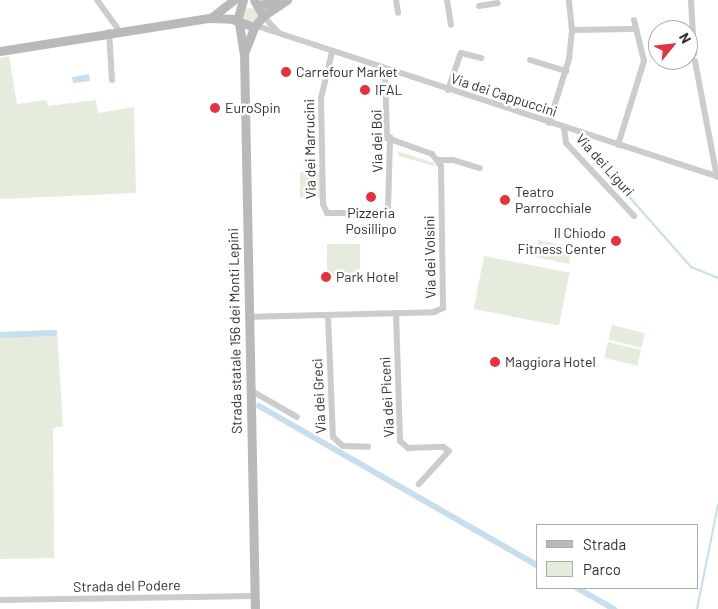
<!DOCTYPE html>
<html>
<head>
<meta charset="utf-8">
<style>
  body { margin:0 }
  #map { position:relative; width:718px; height:609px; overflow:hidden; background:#fff; font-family:Barlow,sans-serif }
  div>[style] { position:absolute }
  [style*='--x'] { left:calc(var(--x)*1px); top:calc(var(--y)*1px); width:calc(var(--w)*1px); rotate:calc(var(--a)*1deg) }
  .green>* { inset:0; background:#e5ecdd; transform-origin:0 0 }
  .round { border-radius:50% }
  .water>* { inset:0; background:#c9deec }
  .stream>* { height:2px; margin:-1px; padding:0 1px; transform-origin:1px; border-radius:1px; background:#c9deec }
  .canal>* { height:6px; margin:-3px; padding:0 3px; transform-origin:3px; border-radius:3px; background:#c9deec }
  .street>* { height:6px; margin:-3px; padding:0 3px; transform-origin:3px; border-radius:3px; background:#ccc }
  .secondary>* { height:9px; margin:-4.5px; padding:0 4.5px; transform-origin:4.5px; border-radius:4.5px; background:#b9b9b9 }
  .dots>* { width:14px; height:14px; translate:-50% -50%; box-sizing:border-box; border:2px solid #fff; border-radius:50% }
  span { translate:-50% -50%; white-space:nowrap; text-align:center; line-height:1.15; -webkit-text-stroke:5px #fff; paint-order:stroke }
  .poi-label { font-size:14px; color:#2f2f2f }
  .left { translate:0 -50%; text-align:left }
  .right { translate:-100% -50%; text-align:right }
  .street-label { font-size:14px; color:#2f2f2f }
  .legend { position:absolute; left:536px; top:524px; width:162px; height:65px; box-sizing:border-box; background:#fff; border:1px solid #acacac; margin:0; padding:6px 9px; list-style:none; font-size:15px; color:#2f2f2f }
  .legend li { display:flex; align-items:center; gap:10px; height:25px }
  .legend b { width:25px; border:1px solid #acacac }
  .north { position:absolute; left:648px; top:20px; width:50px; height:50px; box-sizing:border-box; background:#fff; border:1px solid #acacac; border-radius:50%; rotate:61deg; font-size:14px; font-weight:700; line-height:20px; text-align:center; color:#2f2f2f }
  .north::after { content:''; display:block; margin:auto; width:18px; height:22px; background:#e4333c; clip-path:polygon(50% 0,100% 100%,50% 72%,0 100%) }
</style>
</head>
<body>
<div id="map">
  <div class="green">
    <i class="round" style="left:243px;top:8px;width:14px;height:14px"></i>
    <i style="clip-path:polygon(9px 56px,17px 104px,46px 100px,48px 106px,96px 100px,98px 113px,134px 107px,136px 193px,0 199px,0 58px)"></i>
    <i style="clip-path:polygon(397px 151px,434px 163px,434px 166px,399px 156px)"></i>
    <i style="left:300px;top:172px;width:20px;height:26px"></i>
    <i style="left:538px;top:240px;width:35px;height:17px;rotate:12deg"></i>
    <i style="left:327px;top:244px;width:33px;height:32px"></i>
    <i style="left:484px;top:256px;width:87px;height:54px;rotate:11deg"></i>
    <i style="left:612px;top:325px;width:34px;height:15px;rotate:14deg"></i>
    <i style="clip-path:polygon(57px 330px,63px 426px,53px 428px,54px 558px,0 559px,0 332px)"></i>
    <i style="left:608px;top:342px;width:34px;height:16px;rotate:14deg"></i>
  </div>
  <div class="water">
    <i style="clip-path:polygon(89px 74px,90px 81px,73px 83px,72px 77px)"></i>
  </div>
  <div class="stream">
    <i style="--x:617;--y:183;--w:112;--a:48.6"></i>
    <i style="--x:691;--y:267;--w:29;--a:22"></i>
    <i style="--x:697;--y:609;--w:106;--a:-78.6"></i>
  </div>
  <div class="canal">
    <i style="--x:0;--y:335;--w:54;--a:-2.1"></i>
    <i style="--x:259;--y:406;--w:320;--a:29.8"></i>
    <i style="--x:577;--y:588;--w:43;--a:29.6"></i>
  </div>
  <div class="street">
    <i style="--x:97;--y:0;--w:37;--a:54"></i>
    <i style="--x:396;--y:0;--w:13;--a:81"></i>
    <i style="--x:447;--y:0;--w:25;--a:81"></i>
    <i style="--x:691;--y:0;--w:54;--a:86.8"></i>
    <i style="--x:479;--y:6;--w:19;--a:-9"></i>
    <i style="--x:263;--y:16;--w:23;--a:47"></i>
    <i style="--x:257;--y:26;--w:485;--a:18.1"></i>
    <i style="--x:572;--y:30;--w:60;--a:-1"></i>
    <i style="--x:109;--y:32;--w:48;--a:86.4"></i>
    <i style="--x:332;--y:52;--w:47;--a:103.4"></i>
    <i style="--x:321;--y:98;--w:106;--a:88.9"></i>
    <i style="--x:323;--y:204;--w:10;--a:66"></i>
    <i style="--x:327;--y:213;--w:52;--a:0"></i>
    <i style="--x:379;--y:213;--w:9;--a:-18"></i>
    <i style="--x:388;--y:210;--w:73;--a:-88.4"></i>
    <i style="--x:530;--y:60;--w:38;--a:17"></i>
    <i style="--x:695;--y:61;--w:118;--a:79.3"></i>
    <i style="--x:448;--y:90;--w:39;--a:-71"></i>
    <i style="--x:461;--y:53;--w:21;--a:14"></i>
    <i style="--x:549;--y:123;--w:67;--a:-72.6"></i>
    <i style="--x:569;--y:59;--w:29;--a:-84"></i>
    <i style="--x:572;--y:30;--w:30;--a:-96"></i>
    <i style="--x:564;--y:128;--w:15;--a:82"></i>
    <i style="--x:566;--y:143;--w:100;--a:47"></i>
    <i style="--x:618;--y:145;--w:88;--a:-72.8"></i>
    <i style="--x:644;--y:61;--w:42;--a:-103.7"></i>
    <i style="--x:439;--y:160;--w:14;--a:0"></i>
    <i style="--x:453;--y:160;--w:28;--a:17"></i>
    <i style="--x:396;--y:313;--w:128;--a:88.2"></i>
    <i style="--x:400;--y:441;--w:11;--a:41"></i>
    <i style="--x:408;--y:448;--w:35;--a:-2"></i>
    <i style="--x:443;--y:447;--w:7;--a:34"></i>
    <i style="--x:449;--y:451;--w:45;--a:132.3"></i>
    <i style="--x:328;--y:315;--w:122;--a:87.7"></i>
    <i style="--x:333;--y:437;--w:13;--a:42"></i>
    <i style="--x:343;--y:446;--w:25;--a:2"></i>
    <i style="--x:249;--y:317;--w:185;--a:-1.5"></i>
    <i style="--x:434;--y:312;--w:10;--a:-24"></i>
    <i style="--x:443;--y:308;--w:142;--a:-90.8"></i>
    <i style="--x:441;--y:166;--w:15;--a:-127"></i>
    <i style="--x:432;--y:154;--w:48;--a:-160.4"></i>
    <i style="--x:387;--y:138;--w:68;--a:-91.7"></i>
    <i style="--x:250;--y:390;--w:54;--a:29.9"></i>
    <i style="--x:0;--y:600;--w:254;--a:-0.9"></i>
  </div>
  <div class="secondary">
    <i style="--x:243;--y:0;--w:18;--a:106"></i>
    <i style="--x:238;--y:17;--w:36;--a:81"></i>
    <i style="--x:244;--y:53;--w:556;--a:88.87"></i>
    <i style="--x:258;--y:5;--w:24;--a:-9"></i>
    <i style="--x:263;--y:16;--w:29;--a:-34"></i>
    <i style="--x:212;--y:17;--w:28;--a:-38"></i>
    <i style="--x:0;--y:51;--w:212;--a:-9"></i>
    <i style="--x:209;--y:18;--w:23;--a:2"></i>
    <i style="--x:232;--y:19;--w:23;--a:20"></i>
    <i style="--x:254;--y:27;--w:14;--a:-51"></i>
    <i style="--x:263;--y:16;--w:18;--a:-119"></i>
    <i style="--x:245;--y:51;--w:26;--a:-69"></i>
  </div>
  <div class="dots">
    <i style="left:286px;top:72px;background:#e4333c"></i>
    <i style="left:365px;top:90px;background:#e4333c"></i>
    <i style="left:215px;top:108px;background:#e4333c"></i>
    <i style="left:371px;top:197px;background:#e4333c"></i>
    <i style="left:505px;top:200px;background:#e4333c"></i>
    <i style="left:616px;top:241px;background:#e4333c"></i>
    <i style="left:326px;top:277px;background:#e4333c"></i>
    <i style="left:495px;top:362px;background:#e4333c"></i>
  </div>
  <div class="poi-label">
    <span class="left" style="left:296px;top:72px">Carrefour Market</span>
    <span class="left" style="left:375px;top:90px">IFAL</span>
    <span class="left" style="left:225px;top:108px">EuroSpin</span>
    <span class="left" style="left:515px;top:200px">Teatro<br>Parrocchiale</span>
    <span style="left:371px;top:221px">Pizzeria<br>Posillipo</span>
    <span class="right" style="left:606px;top:241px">Il Chiodo<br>Fitness Center</span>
    <span class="left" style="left:336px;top:277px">Park Hotel</span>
    <span class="left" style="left:505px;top:362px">Maggiora Hotel</span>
  </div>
  <div class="street-label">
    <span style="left:504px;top:95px;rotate:18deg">Via dei Cappuccini</span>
    <span style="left:377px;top:141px;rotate:-91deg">Via dei Boi</span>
    <span style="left:310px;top:149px;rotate:-91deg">Via dei Marrucini</span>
    <span style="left:605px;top:165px;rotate:48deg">Via dei Liguri</span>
    <span style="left:430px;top:257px;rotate:-91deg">Via dei Volsini</span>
    <span style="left:235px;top:331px;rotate:-91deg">Strada statale 156 dei Monti Lepini</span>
    <span style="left:319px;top:396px;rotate:-93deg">Via dei Greci</span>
    <span style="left:387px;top:397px;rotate:-93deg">Via dei Piceni</span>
    <span style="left:127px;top:586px;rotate:-1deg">Strada del Podere</span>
  </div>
  <ul class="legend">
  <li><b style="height:6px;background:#b9b9b9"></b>Strada</li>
  <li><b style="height:14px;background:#e5ecdd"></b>Parco</li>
  </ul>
  <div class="north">N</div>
</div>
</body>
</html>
